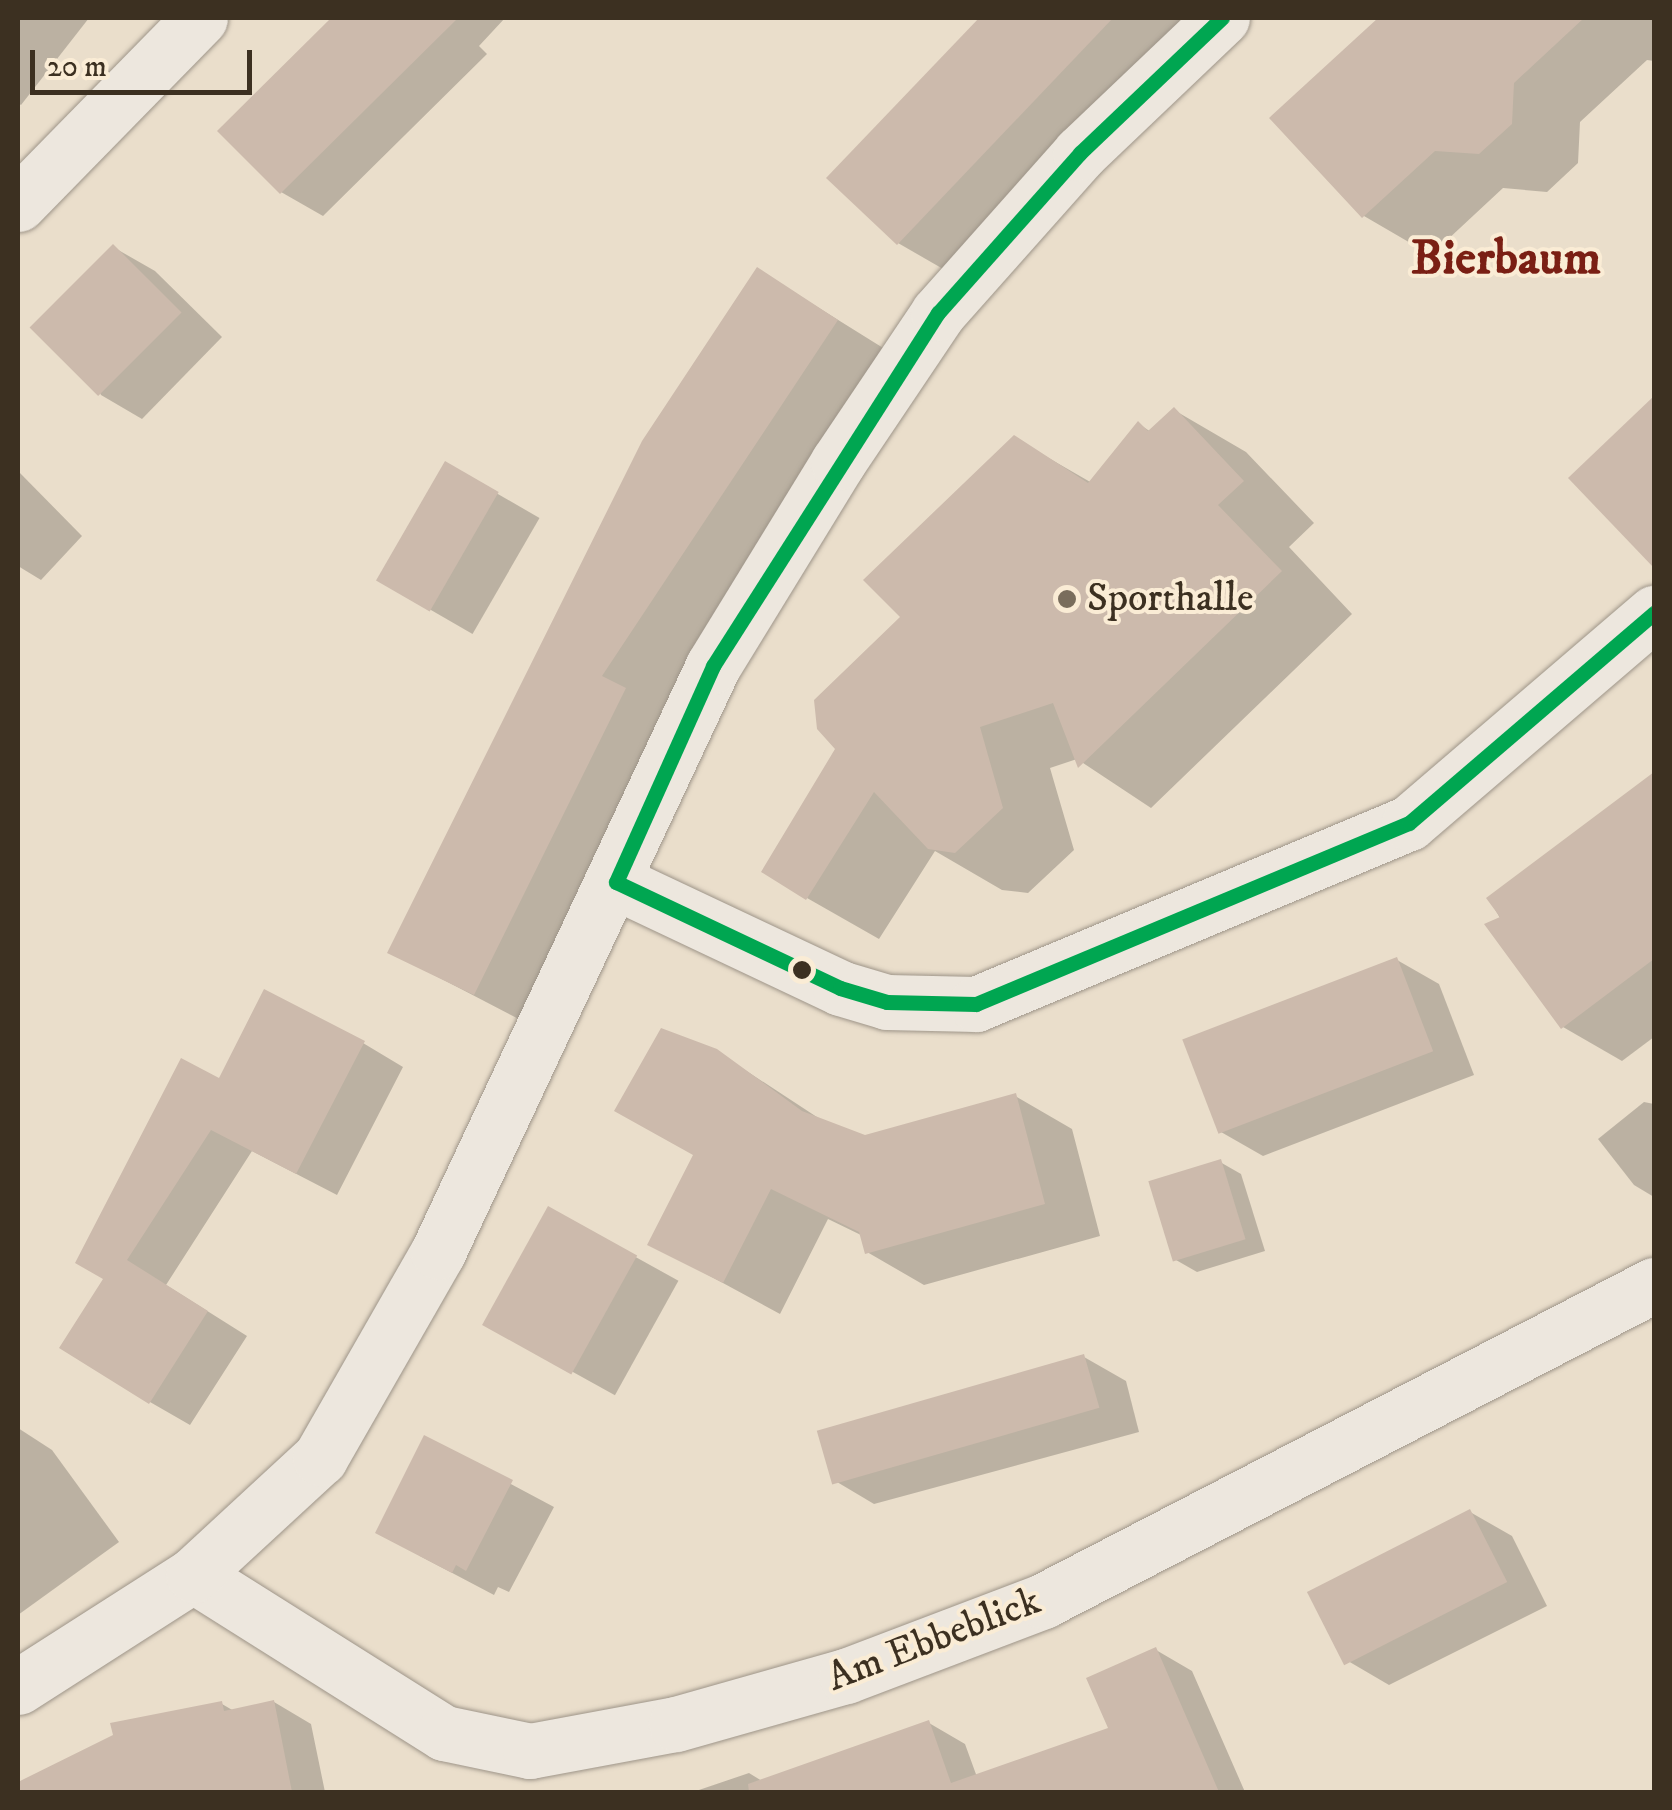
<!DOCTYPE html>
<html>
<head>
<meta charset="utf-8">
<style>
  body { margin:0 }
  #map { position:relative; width:1672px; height:1810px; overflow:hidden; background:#eadecb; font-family:"IM FELL DW Pica",serif }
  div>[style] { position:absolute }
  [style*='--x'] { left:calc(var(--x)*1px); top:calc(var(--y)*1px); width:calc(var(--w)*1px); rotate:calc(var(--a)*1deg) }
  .shadow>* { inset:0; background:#0003; transform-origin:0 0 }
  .building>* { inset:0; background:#ccbaac; transform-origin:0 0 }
  .roads { filter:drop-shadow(0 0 2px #9e9589) drop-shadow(0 0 2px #9e9589) }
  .street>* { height:55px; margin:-27.5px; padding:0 27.5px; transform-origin:27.5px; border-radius:27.5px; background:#ede7de }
  .bus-1>* { height:15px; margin:-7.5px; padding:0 7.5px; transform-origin:7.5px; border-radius:7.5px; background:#00a651 }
  .dots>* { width:28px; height:28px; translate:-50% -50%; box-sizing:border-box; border:5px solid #faecd5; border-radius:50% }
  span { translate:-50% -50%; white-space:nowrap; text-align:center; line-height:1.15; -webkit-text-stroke:8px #faecd5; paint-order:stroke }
  .poi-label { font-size:40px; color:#3c3021 }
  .left { translate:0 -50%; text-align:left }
  .street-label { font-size:40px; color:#3c3021 }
  .district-label { font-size:50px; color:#7a1f14; font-weight:700 }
  .frame { position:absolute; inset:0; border:20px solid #3c3021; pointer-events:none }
  .scale { position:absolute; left:30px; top:50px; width:222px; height:45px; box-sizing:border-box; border:5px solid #3c3021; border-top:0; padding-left:12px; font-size:30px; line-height:35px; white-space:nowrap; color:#3c3021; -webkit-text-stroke:8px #faecd5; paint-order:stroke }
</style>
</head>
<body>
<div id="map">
  <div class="shadow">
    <i style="clip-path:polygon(18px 18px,89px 18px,21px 105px,18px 103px)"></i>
    <i style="clip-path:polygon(335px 18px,505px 18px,479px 46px,487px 54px,323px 216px,281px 192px,220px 131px)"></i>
    <i style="clip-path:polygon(983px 18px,1177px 18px,1191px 31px,957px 277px,898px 243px,830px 178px)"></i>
    <i style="clip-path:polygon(1382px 18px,1654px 18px,1654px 61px,1647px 60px,1580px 122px,1578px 163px,1547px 192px,1503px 188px,1431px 255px,1364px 216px,1273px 119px)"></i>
    <i style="clip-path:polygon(113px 247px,155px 271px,222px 337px,142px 419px,101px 395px,59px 303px)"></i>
    <i style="clip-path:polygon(758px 270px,896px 356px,661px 711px,684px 724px,534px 1027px,390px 952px)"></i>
    <i style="clip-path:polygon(1654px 399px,1654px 555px,1635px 544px,1572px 478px)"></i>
    <i style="clip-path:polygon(1174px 410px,1246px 452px,1314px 523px,1289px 547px,1352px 614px,1151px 808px,1077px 759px,1050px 768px,1074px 850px,1028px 893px,1002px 890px,935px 851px,879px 939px,807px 898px,838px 749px,903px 617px,1014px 438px,1092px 483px,1139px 424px,1151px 432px)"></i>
    <i style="left:446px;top:464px;width:108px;height:134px;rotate:30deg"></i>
    <i style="clip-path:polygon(18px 471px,82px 536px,41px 580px,18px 566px)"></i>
    <i style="clip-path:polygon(1654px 775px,1654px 1037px,1622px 1061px,1563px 1027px,1489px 899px)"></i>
    <i style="clip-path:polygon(1397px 960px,1439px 984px,1474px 1075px,1263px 1156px,1221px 1132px)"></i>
    <i style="clip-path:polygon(363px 1043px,403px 1067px,337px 1195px,252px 1151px,166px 1285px,247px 1336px,190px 1425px,150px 1402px,106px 1278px,220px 1082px)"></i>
    <i style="clip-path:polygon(716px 1051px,826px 1123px,865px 1137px,1015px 1096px,1072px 1129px,1100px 1236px,924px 1285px,867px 1252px,863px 1236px,828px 1219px,780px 1314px,651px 1244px,696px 1155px)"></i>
    <i style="clip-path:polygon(1644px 1102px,1654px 1104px,1654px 1197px,1634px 1185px,1598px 1139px)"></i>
    <i style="clip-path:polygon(1220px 1162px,1241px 1174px,1265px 1251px,1197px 1272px,1176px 1260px)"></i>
    <i style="left:549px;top:1209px;width:148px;height:131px;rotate:29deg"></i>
    <i style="clip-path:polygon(1084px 1357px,1126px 1381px,1139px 1432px,874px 1504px,832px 1479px)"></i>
    <i style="clip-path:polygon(18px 1428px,52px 1450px,119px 1542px,18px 1615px)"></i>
    <i style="clip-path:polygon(425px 1438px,554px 1507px,509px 1592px,498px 1587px,494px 1595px,420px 1556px)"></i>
    <i style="clip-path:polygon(1470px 1512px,1512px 1536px,1547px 1606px,1389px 1685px,1348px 1661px)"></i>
    <i style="clip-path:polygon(1156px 1650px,1192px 1671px,1245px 1792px,693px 1792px,749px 1773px,762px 1781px,929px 1723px,965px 1744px,977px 1777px,1112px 1730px)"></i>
    <i style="clip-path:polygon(274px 1702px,311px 1724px,325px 1792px,30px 1792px,222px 1704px,234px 1711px)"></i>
  </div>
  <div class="building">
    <i style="clip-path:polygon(331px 18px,458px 18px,280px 194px,217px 131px)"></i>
    <i style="clip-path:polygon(979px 18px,1113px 18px,897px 245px,826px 178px)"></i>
    <i style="clip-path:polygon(1378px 18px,1584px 18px,1514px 83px,1512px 124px,1479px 154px,1435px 151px,1362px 218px,1269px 118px)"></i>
    <i style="left:113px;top:244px;width:97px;height:118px;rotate:45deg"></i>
    <i style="clip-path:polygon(757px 267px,838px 320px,602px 676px,626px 688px,474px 995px,387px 953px,642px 441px)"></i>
    <i style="clip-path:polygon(1654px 396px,1654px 568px,1568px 478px)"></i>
    <i style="clip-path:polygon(1174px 407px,1244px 481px,1218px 505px,1282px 571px,1078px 768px,1053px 703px,980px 727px,1003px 808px,955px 853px,928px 849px,874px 792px,806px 900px,761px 872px,835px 749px,817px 729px,814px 700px,900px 617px,863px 580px,1014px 435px,1088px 483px,1138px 421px,1148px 431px)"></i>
    <i style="left:445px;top:461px;width:62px;height:138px;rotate:30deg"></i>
    <i style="clip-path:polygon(1654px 772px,1654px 959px,1561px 1029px,1484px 924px,1500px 917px,1486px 898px)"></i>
    <i style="left:1397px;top:957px;width:101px;height:230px;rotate:69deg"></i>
    <i style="clip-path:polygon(264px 989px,365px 1041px,296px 1174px,211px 1130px,127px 1260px,208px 1311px,149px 1404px,59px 1348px,103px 1279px,75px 1263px,181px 1058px,219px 1078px)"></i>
    <i style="clip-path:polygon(661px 1028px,717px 1049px,802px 1111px,865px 1135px,1016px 1093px,1045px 1204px,865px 1254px,859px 1232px,771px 1189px,723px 1283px,647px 1245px,693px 1155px,614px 1111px)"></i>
    <i style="left:1221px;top:1159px;width:84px;height:76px;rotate:73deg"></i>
    <i style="left:548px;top:1206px;width:102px;height:136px;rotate:29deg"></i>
    <i style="left:1084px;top:1354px;width:56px;height:278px;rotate:74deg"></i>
    <i style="clip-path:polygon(424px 1435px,513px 1480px,466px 1571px,456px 1565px,452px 1573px,375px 1533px)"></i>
    <i style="left:1470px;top:1509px;width:82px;height:183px;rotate:63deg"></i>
    <i style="clip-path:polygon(1156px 1647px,1219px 1792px,749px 1792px,748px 1784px,929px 1720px,951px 1783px,1108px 1728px,1086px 1678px)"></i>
    <i style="clip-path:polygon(274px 1700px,292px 1792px,18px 1792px,18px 1782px,113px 1735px,110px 1723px,222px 1701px,224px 1711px)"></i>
  </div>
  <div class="roads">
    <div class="street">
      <i style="--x:18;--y:204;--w:260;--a:-45.6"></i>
      <i style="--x:616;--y:882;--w:248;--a:25.3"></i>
      <i style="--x:840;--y:988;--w:49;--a:16.6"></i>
      <i style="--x:887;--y:1002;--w:89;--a:1.3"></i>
      <i style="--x:976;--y:1004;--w:469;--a:-22.7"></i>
      <i style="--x:1409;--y:823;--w:323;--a:-40.6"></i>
      <i style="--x:193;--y:1575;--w:297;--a:32.2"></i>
      <i style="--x:444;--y:1733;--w:88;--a:11.8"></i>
      <i style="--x:530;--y:1751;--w:148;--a:-10.5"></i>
      <i style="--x:676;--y:1724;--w:177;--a:-15.8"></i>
      <i style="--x:846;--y:1676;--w:211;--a:-20.8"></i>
      <i style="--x:1043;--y:1601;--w:688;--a:-27.35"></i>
      <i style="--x:18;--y:1687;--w:208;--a:-32.6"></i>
      <i style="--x:193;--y:1575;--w:173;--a:-42.7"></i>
      <i style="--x:320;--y:1458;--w:237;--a:-60.2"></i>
      <i style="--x:438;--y:1252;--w:647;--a:-64.86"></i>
      <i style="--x:713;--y:666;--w:239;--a:-58.5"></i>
      <i style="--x:838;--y:462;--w:179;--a:-56.1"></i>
      <i style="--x:938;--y:313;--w:214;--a:-48.4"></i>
      <i style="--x:1080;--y:153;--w:196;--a:-43.6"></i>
    </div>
  </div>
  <div class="bus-1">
    <i style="--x:616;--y:882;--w:248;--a:25.3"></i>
    <i style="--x:840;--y:988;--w:49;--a:16.6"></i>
    <i style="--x:887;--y:1002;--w:89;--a:1.3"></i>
    <i style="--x:976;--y:1004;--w:469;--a:-22.7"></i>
    <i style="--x:1409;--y:823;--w:323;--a:-40.6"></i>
    <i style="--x:616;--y:882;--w:237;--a:-65.8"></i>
    <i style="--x:713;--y:666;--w:419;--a:-57.5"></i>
    <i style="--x:938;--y:313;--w:214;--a:-48.4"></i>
    <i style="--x:1080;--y:153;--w:196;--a:-43.6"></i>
  </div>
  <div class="dots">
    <i style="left:1067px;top:599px;background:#796d5c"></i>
    <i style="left:802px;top:970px;background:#3c3021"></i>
  </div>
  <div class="poi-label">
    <span class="left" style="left:1087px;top:599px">Sporthalle</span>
  </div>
  <div class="street-label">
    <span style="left:934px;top:1640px;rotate:-21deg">Am Ebbeblick</span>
  </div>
  <div class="district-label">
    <span style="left:1506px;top:259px">Bierbaum</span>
  </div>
  <div class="frame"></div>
  <div class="scale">20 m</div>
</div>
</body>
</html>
